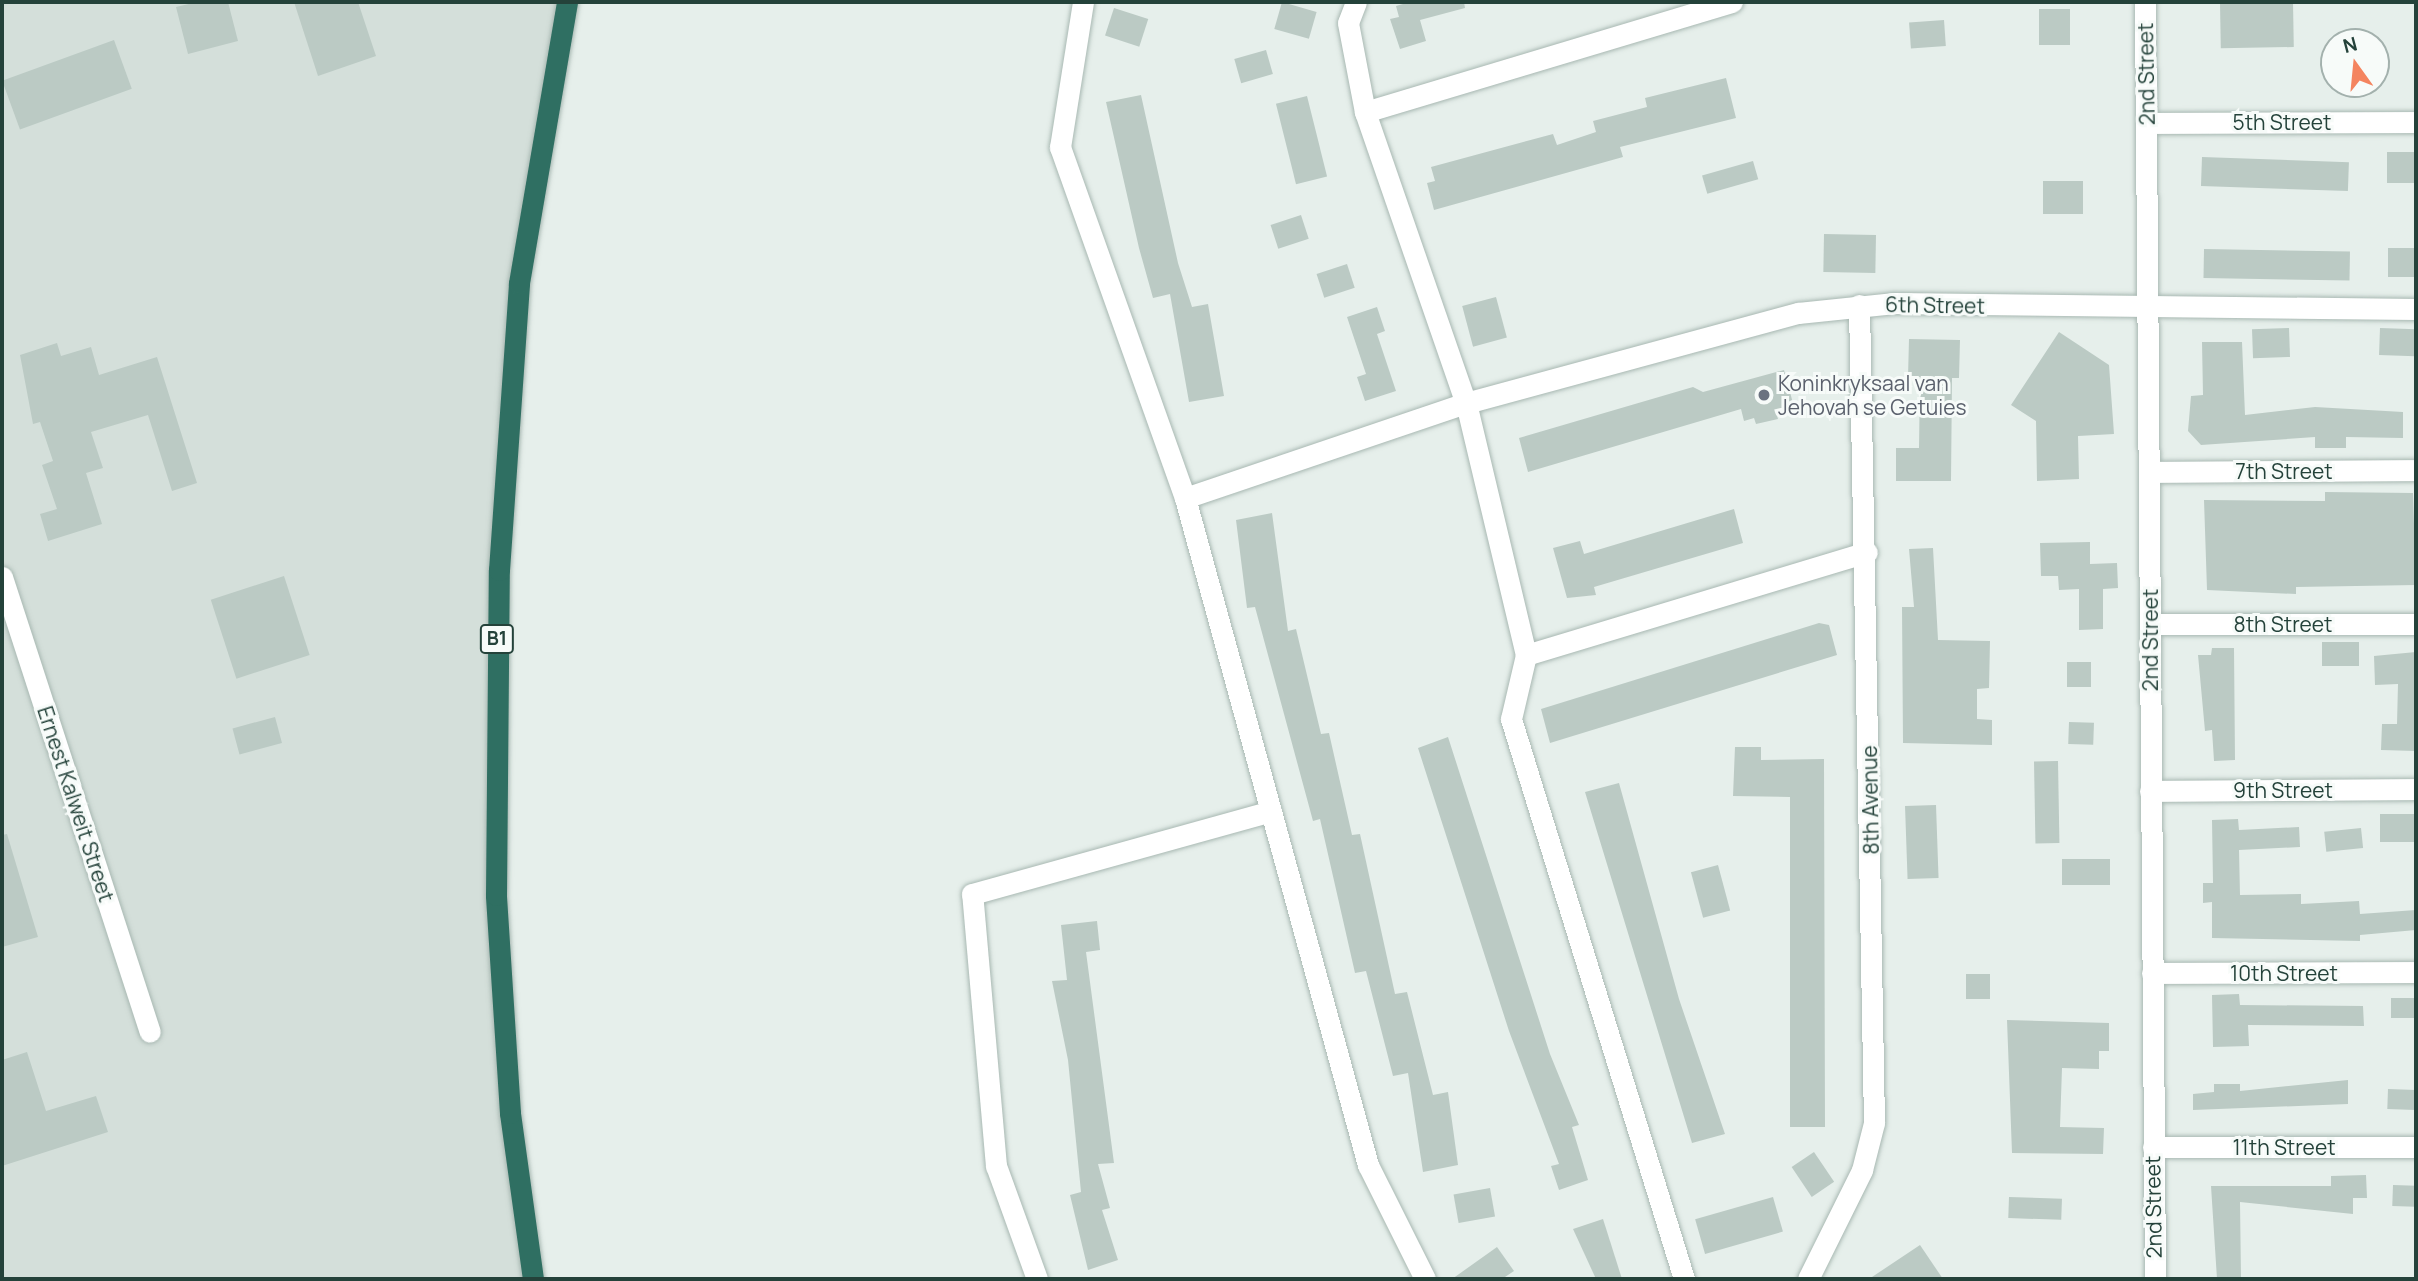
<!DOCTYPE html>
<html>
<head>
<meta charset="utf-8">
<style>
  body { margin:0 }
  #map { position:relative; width:2418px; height:1281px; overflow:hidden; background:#e6efeb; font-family:Manrope,sans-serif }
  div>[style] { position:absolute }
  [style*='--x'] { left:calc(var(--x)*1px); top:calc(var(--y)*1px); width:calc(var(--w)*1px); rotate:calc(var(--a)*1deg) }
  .built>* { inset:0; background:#d4dfda }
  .building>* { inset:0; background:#bbcac4; transform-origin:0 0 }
  .roads { filter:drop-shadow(0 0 2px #a8b8b2) drop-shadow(0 0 2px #a8b8b2) }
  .street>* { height:21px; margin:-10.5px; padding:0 10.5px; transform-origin:10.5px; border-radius:10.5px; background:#fff }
  .highway>* { height:21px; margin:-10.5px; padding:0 10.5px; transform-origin:10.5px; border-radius:10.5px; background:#2f6f62 }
  .dots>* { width:19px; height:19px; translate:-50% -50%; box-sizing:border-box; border:4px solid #f7fbf9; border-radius:50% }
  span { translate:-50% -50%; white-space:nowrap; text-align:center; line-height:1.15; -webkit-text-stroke:6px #f7fbf9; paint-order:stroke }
  .shield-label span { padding:2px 5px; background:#f7fbf9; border:2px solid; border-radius:5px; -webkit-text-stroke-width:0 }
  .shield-label { font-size:19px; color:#24423a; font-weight:700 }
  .street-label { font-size:21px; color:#24423a }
  .worship-label { font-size:21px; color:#5b616d }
  .left { translate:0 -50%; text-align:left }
  .frame { position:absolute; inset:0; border:4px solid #24423a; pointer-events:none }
  .north { position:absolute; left:2320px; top:28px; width:70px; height:70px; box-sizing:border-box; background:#f7fbf9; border:2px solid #a3b1ad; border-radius:50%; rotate:345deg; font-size:19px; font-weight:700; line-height:28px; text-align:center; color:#24423a }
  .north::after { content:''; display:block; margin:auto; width:24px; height:32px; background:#f4845f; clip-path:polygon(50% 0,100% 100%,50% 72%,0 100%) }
</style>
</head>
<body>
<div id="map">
  <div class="built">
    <i style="clip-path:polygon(2px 2px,567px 2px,519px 283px,496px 895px,533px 1279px,2px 1279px)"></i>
  </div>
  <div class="building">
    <i style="clip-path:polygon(197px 2px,228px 2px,238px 41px,188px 54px,176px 7px)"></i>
    <i style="clip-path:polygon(294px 2px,358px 2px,376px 56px,318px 76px)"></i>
    <i style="left:1282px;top:2px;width:36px;height:28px;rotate:16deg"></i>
    <i style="clip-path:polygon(1410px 2px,1464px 2px,1465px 8px,1420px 20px,1426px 41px,1400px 49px,1390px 19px,1399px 17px,1396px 6px)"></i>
    <i style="left:2293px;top:2px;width:45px;height:73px;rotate:89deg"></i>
    <i style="left:1114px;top:8px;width:36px;height:29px;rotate:18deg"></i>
    <i style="left:2070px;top:9px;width:36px;height:31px;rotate:90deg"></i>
    <i style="left:1944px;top:20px;width:26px;height:35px;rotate:86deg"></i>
    <i style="left:114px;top:40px;width:52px;height:119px;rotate:70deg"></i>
    <i style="left:1266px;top:50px;width:25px;height:33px;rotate:74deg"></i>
    <i style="clip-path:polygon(1726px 78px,1736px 118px,1620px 147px,1623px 157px,1434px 210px,1427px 183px,1435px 181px,1431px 167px,1553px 134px,1557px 145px,1596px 132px,1593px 121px,1647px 107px,1645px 98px)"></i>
    <i style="clip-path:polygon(1141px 95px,1178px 263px,1192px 307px,1208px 304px,1224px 396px,1189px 402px,1170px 294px,1153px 298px,1139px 248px,1106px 102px)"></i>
    <i style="left:1307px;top:96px;width:83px;height:32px;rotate:76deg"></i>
    <i style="left:2387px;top:152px;width:29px;height:31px"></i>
    <i style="left:2202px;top:157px;width:147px;height:29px;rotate:2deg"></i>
    <i style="left:1753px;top:161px;width:19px;height:53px;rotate:74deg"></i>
    <i style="left:2043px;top:181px;width:40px;height:33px"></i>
    <i style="left:1301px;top:215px;width:25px;height:32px;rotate:72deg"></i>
    <i style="left:1824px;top:234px;width:52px;height:38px;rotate:1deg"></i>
    <i style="left:2388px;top:248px;width:28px;height:29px"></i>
    <i style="left:2204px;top:249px;width:146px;height:29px;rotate:1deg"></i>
    <i style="left:1347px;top:264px;width:25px;height:32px;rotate:72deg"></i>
    <i style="left:1496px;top:297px;width:42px;height:35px;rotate:75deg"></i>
    <i style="clip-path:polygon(1377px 307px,1385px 331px,1377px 334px,1396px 391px,1365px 401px,1357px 377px,1366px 374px,1347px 317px)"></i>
    <i style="left:2289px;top:328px;width:29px;height:37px;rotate:88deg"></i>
    <i style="left:2380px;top:328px;width:36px;height:27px;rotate:2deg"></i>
    <i style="clip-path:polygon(2059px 332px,2109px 365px,2114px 434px,2078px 436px,2079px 479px,2037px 481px,2036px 421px,2011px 405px)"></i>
    <i style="clip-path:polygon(1909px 339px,1960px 340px,1959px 378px,1952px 378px,1951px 481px,1896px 481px,1896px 448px,1919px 448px,1920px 377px,1908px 377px)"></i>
    <i style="clip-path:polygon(2202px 342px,2242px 342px,2245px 415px,2315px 407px,2403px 412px,2403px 438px,2346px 437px,2346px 448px,2315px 448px,2315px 437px,2201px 445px,2188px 431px,2191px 396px,2203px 395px)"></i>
    <i style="clip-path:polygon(57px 343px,61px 356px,91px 347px,99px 375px,157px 357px,197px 483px,172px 491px,148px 415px,91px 432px,103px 468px,86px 473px,102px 524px,48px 541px,40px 514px,57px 509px,42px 465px,53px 461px,40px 422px,33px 424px,20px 355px)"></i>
    <i style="clip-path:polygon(1784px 370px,1794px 407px,1776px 412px,1778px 419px,1756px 424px,1754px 418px,1744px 421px,1741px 409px,1528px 472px,1519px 438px,1693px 387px,1703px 392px)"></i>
    <i style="clip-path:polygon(2325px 492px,2413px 493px,2416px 585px,2296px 587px,2296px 594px,2207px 590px,2204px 500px,2325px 501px)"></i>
    <i style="clip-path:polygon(1734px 509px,1743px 543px,1594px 587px,1596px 595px,1567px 598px,1553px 548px,1580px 541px,1584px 554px)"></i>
    <i style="clip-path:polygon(1272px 513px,1288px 631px,1296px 629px,1321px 734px,1329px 733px,1352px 835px,1360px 834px,1395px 994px,1407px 992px,1433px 1095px,1448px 1092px,1458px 1165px,1423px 1172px,1408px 1073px,1393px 1076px,1366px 971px,1355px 973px,1320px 819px,1313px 821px,1255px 607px,1247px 608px,1236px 520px)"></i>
    <i style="clip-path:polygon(2090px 542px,2090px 564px,2117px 563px,2118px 588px,2103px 589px,2103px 629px,2079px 630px,2079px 589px,2059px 590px,2058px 576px,2041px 576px,2040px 543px)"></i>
    <i style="clip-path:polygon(1933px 548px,1938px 640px,1990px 641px,1989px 688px,1977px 689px,1977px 719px,1992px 720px,1992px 745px,1903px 743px,1902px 607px,1914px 607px,1909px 549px)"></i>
    <i style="left:284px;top:576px;width:83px;height:77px;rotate:72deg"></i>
    <i style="clip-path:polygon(1819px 623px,1829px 625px,1837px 655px,1550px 743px,1541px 709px)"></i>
    <i style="left:2322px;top:642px;width:37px;height:24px"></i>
    <i style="clip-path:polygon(2212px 648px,2234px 648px,2235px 760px,2214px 761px,2212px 730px,2205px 731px,2198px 655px,2211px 655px)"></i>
    <i style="clip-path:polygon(2416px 652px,2416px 751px,2381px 750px,2382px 724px,2397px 724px,2398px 684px,2375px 685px,2374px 656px)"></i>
    <i style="left:2067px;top:662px;width:24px;height:25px"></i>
    <i style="left:275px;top:717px;width:27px;height:44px;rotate:75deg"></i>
    <i style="left:2069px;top:722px;width:25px;height:22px;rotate:2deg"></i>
    <i style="clip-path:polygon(1448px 737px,1550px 1054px,1579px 1125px,1572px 1127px,1588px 1180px,1559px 1190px,1551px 1166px,1559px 1164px,1509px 1031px,1418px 748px)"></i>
    <i style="clip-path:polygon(1735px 747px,1761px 747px,1761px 760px,1824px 759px,1825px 1127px,1790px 1127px,1790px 797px,1733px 796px)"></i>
    <i style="left:2058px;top:761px;width:82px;height:24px;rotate:89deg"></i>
    <i style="clip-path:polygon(1619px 783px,1679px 999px,1725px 1134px,1692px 1143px,1585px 792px)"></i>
    <i style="left:1936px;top:805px;width:73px;height:31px;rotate:88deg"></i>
    <i style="left:2380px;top:814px;width:36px;height:28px"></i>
    <i style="clip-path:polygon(2238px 819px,2239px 830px,2299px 827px,2300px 847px,2239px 850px,2240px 895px,2301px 894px,2301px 904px,2359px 901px,2360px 914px,2416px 910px,2416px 930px,2360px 935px,2360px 941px,2212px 938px,2212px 902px,2203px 903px,2203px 883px,2213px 883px,2212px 820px)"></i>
    <i style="left:2361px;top:828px;width:20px;height:37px;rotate:84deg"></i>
    <i style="clip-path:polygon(7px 834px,38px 937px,2px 947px,2px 835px)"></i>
    <i style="left:2110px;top:859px;width:26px;height:48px;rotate:90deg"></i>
    <i style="left:1718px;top:865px;width:47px;height:28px;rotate:75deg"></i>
    <i style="clip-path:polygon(1097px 921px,1100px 950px,1086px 952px,1114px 1163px,1098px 1164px,1110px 1208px,1102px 1210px,1118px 1260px,1088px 1270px,1070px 1195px,1081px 1192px,1068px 1060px,1052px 981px,1067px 980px,1061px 925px)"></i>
    <i style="left:1966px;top:974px;width:24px;height:25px"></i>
    <i style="clip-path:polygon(2239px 994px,2240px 1005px,2363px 1006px,2364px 1026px,2248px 1025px,2249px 1046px,2213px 1047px,2212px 995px)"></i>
    <i style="left:2416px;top:998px;width:20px;height:25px;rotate:90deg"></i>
    <i style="clip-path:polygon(2007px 1020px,2109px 1023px,2109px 1051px,2099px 1051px,2099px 1069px,2062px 1068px,2060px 1127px,2104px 1128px,2103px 1154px,2012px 1153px)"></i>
    <i style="clip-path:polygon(27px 1052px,46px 1111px,96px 1096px,108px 1132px,2px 1166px,2px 1060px)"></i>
    <i style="clip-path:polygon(2348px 1080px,2348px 1104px,2193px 1110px,2193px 1094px,2214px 1092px,2214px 1084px,2240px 1084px,2240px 1091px)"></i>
    <i style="left:2388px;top:1089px;width:28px;height:20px;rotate:2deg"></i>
    <i style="left:1814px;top:1152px;width:36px;height:27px;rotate:56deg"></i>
    <i style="clip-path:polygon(2366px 1175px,2367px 1198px,2353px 1198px,2353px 1214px,2240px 1202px,2241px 1279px,2217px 1279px,2211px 1186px,2331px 1186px,2331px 1176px)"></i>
    <i style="left:2393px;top:1185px;width:23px;height:21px;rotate:2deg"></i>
    <i style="left:1490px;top:1188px;width:29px;height:37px;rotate:80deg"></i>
    <i style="left:1773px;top:1197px;width:36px;height:81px;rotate:74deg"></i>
    <i style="left:2009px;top:1197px;width:53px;height:21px;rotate:2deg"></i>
    <i style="clip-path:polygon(1603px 1219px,1622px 1279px,1596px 1279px,1573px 1229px)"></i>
    <i style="clip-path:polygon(1920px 1245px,1943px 1279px,1869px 1279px)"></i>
    <i style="clip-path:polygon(1497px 1247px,1514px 1271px,1502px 1279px,1452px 1279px)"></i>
  </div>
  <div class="roads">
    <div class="street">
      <i style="--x:1083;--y:2;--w:147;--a:99"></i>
      <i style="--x:1060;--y:147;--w:373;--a:70.4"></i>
      <i style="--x:1185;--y:498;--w:692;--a:74.66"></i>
      <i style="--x:1368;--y:1165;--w:127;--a:63.4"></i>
      <i style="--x:1356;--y:2;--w:22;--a:111"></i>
      <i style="--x:1348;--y:23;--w:91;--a:79.2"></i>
      <i style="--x:1365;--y:112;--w:308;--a:70.9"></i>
      <i style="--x:1466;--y:403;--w:259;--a:76.6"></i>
      <i style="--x:1526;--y:655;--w:66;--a:103.2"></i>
      <i style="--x:1511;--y:719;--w:586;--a:72.83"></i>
      <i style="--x:2145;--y:2;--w:1277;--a:89.55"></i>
      <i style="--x:1365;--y:112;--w:383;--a:-16.7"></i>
      <i style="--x:2147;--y:123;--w:269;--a:-0.2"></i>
      <i style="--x:2151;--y:472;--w:265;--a:-0.4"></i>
      <i style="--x:1185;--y:498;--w:297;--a:-18.7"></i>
      <i style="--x:1466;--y:403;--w:344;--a:-15.2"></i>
      <i style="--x:1798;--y:313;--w:97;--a:-5.9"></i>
      <i style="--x:1894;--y:303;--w:522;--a:0.66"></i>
      <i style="--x:2;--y:577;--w:478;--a:72"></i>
      <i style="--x:2150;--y:624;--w:266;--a:0"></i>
      <i style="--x:1526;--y:655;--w:356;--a:-16.8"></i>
      <i style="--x:2150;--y:791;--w:266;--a:-0.4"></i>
      <i style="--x:2152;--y:973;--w:264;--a:-0.2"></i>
      <i style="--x:2153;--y:1147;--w:263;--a:0"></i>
      <i style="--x:1037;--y:1279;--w:120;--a:-109.9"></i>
      <i style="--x:996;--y:1166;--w:273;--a:-95"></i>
      <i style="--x:972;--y:894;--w:310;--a:-15.5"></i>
      <i style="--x:1808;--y:1279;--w:122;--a:-63.6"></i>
      <i style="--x:1862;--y:1170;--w:49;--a:-75.7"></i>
      <i style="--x:1874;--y:1123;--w:818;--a:-91.05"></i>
    </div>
    <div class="highway">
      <i style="--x:533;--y:1279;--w:168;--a:-97.9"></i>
      <i style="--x:510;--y:1113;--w:218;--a:-93.7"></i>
      <i style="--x:496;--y:895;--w:325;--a:-89.5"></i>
      <i style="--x:499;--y:570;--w:288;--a:-86"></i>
      <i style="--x:519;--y:283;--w:285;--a:-80.3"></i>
    </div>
  </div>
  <div class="dots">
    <i style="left:1764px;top:395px;background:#6b7280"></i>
  </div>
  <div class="shield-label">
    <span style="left:497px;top:639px">B1</span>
  </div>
  <div class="street-label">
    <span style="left:2146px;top:74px;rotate:-91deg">2nd Street</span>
    <span style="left:2282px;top:122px">5th Street</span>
    <span style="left:1935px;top:305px;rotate:1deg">6th Street</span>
    <span style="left:2284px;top:471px">7th Street</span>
    <span style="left:2283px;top:624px">8th Street</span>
    <span style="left:2150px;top:640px;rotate:-90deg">2nd Street</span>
    <span style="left:2283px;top:790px">9th Street</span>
    <span style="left:1870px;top:800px;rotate:-91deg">8th Avenue</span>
    <span style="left:76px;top:804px;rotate:72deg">Ernest Kalweit Street</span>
    <span style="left:2284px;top:973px">10th Street</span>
    <span style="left:2284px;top:1147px">11th Street</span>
    <span style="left:2153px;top:1207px;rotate:-91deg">2nd Street</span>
  </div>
  <div class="worship-label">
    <span class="left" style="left:1778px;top:395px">Koninkryksaal van<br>Jehovah se Getuies</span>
  </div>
  <div class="frame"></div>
  <div class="north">N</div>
</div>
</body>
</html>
